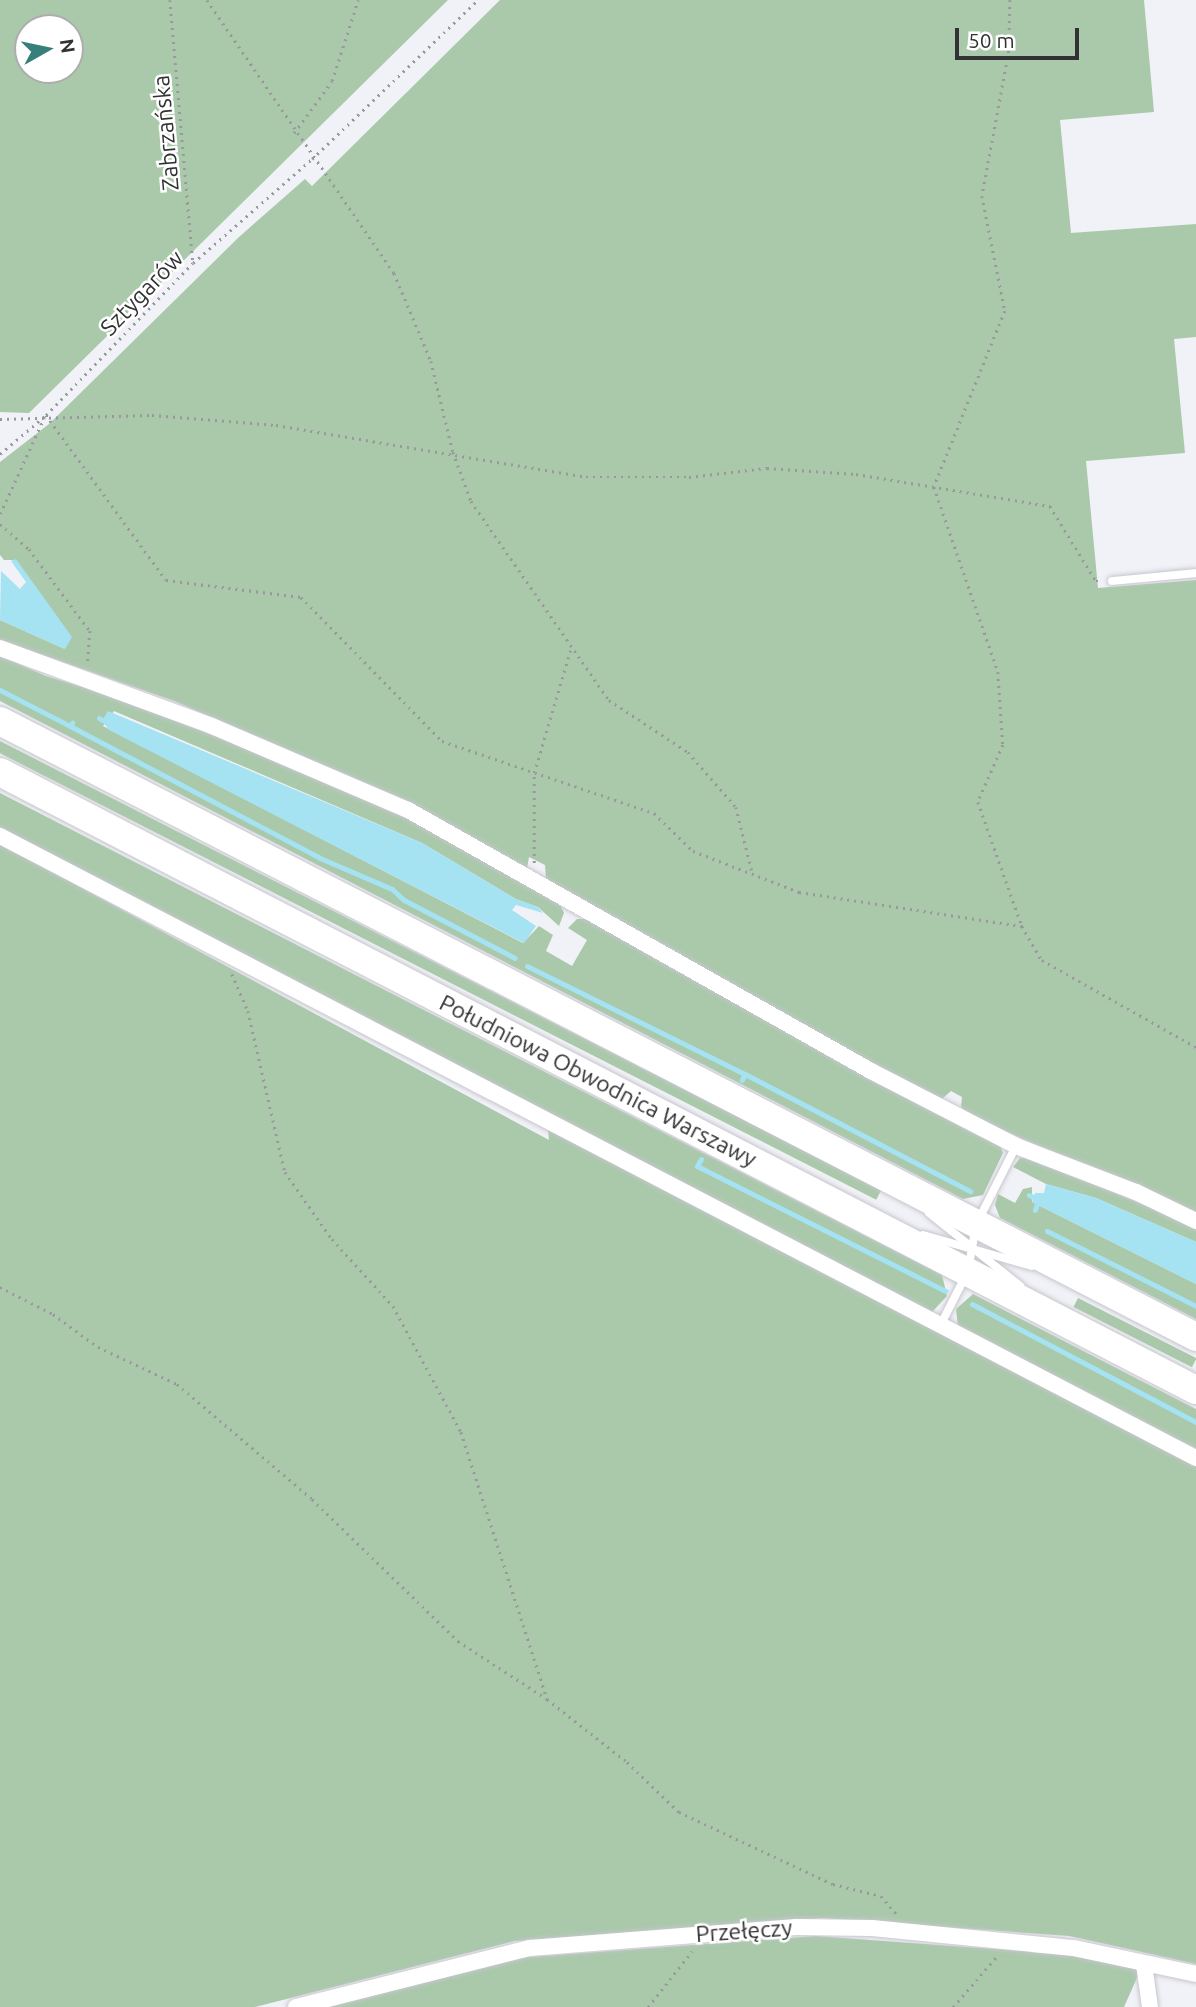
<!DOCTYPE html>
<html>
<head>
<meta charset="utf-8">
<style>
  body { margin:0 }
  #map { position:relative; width:1196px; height:2007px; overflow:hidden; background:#f1f1f8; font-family:Ubuntu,sans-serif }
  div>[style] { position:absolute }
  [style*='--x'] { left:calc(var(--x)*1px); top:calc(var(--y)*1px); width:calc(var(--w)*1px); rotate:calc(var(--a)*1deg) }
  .green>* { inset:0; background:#a9c9aa; transform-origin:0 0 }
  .water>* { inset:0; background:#a5e2f2 }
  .stream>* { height:5px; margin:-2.5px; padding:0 2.5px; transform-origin:2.5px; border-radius:2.5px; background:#a5e2f2 }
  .path>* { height:2.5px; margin-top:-1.25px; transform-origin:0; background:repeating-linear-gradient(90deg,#98989d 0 2px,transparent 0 7px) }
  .roads { filter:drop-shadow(0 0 2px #c7c6cd) drop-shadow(0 0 2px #c7c6cd) }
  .service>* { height:8px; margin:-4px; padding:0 4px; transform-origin:4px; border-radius:4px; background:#fff }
  .minor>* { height:16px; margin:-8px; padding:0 8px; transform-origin:8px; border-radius:8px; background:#fff }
  .motorway>* { height:28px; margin:-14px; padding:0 14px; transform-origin:14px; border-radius:14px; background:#fff }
  span { translate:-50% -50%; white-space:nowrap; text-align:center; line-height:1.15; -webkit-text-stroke:5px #fff; paint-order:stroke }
  .street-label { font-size:23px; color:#323235 }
  .north { position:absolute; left:14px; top:14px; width:70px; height:70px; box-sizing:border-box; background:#fff; border:2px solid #adadae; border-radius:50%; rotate:81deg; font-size:19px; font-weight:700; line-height:28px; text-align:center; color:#323235 }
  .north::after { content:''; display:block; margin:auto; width:24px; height:32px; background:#377f7a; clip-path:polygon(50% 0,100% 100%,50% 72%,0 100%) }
  .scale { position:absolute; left:955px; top:28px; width:124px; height:32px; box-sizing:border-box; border:4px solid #323235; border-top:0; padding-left:9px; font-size:21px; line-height:24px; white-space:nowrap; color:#323235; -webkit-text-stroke:5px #fff; paint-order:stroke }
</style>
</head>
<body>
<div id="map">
  <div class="green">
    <i style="clip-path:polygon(evenodd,0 0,448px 0,29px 413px,0 412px,0 0,28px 28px,70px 28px,70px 70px,28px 70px,28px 28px)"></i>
    <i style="clip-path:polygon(500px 0,1144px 0,1154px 112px,1060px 120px,1071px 233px,1196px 224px,1196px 337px,1174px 339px,1185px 453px,1086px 461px,1098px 588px,1196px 580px,1196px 1215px,971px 1116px,961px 1107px,962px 1097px,951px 1091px,942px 1099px,833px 1045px,546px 879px,545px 865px,529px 857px,527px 868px,426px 811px,246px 732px,174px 701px,0 640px,0 620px,65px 649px,16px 560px,4px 560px,0 555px,0 462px,49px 424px,239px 237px,305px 179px,312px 186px)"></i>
    <i style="clip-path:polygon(0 656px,46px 676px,152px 708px,425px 825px,559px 902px,564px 913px,559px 926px,538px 907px,516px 899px,422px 843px,114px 711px,103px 726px,523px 943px,539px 926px,553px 935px,546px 951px,572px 966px,587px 940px,568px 928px,577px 919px,591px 919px,838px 1062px,999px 1143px,1003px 1153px,983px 1195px,963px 1199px,0 701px)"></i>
    <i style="left:0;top:741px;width:989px;height:11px;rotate:27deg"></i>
    <i style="clip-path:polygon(0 793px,942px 1275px,947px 1296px,932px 1312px,0 827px)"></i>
    <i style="clip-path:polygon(0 844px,549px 1140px,548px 1129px,1196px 1466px,1196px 1964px,1069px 1936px,822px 1918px,515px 1941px,255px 2007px,0 2007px)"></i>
    <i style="clip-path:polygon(1020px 1158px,1031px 1158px,1156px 1210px,1196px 1229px,1196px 1242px,1096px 1198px,1046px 1184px,1013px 1167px)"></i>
    <i style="clip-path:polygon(1032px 1187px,1032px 1202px,1196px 1284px,1196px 1319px,1000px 1218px,995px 1205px,998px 1194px,1015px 1203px,1023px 1189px)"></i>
    <i style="clip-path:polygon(973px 1294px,1196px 1409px,1196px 1452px,958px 1327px,956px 1309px)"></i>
    <i style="left:1078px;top:1298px;width:133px;height:10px;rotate:27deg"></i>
    <i style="clip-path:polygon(816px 1936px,1064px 1954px,1141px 1969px,1124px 2007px,322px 2007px,516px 1958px)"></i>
  </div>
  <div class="water">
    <i style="clip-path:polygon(16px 559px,72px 637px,65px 649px,0 620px,1px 571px,20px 589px,26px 582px,11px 561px)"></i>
    <i style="clip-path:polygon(108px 711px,422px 843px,516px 899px,538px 907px,543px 913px,516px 905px,512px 910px,536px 926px,524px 943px,109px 730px,102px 721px)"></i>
    <i style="clip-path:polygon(1046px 1184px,1096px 1198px,1196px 1242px,1196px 1284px,1032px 1202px,1035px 1193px,1044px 1193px)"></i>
  </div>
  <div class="stream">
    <i style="--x:0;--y:690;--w:79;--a:27.2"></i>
    <i style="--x:70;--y:726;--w:4;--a:-56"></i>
    <i style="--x:99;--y:718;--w:4;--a:34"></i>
    <i style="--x:70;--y:726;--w:283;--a:27.8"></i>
    <i style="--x:320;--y:858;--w:78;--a:23.3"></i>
    <i style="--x:392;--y:889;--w:16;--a:43"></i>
    <i style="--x:404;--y:900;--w:125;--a:27.6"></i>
    <i style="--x:527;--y:966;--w:243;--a:26.4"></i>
    <i style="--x:745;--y:1074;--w:7;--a:117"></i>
    <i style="--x:745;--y:1074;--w:254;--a:27.5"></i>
    <i style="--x:701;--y:1159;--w:8;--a:120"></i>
    <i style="--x:697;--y:1166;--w:278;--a:26.7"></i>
    <i style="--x:1029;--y:1195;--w:4;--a:27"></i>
    <i style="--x:1035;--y:1210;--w:6;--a:-72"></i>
    <i style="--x:1047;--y:1231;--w:167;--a:26.7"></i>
    <i style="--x:972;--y:1304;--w:253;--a:27.8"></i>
  </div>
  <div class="path">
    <i style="--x:170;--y:0;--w:263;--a:85"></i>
    <i style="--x:207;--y:0;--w:331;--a:55.6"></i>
    <i style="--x:394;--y:273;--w:95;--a:67.2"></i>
    <i style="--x:431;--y:361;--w:94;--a:76.4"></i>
    <i style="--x:453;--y:452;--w:52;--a:69.8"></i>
    <i style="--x:471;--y:501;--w:242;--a:55.3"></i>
    <i style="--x:609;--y:700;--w:95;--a:33.4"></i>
    <i style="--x:688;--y:752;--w:73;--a:48.9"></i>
    <i style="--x:736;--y:807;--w:70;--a:76"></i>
    <i style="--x:1010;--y:0;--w:51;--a:91.1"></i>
    <i style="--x:1009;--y:51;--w:147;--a:100.5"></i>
    <i style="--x:982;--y:196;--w:117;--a:78.7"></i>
    <i style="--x:1005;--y:311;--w:190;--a:112"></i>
    <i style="--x:934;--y:487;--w:196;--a:70.9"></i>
    <i style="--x:998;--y:672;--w:73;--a:86.1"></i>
    <i style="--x:1003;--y:745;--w:62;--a:113.7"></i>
    <i style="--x:978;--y:802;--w:132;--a:70.5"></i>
    <i style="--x:294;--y:133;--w:64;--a:-53.8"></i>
    <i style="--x:332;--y:81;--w:85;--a:-72.2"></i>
    <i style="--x:46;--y:415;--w:204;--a:54"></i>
    <i style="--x:166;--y:580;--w:136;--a:7.2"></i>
    <i style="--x:301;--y:597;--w:202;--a:45.6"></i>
    <i style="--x:442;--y:741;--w:224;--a:18.8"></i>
    <i style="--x:654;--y:813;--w:54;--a:44.3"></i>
    <i style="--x:693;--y:851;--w:114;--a:21.1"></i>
    <i style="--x:799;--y:892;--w:226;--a:8.7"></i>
    <i style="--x:1022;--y:926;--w:39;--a:60"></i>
    <i style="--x:1042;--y:960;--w:177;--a:29.5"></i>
    <i style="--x:0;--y:419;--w:152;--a:-1.5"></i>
    <i style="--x:152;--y:415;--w:124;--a:4.6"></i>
    <i style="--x:276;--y:425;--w:314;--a:9.5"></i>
    <i style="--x:586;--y:477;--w:103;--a:0"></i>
    <i style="--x:689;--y:477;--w:79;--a:-6.6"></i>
    <i style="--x:767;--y:468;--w:89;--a:3.9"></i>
    <i style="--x:856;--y:474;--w:197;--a:9.4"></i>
    <i style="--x:1050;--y:506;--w:88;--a:58.5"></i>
    <i style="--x:1096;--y:581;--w:5;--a:0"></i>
    <i style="--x:0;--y:454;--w:60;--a:-40.3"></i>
    <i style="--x:46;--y:415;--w:211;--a:-46"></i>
    <i style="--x:193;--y:263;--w:158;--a:-41.2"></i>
    <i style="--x:312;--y:159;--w:230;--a:-43.8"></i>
    <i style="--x:0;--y:514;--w:106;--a:-65.4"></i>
    <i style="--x:0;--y:524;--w:38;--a:41"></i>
    <i style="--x:29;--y:549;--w:102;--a:53.4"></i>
    <i style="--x:90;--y:631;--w:31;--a:94"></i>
    <i style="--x:534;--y:863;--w:90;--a:-90"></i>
    <i style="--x:534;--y:773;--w:130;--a:-73.5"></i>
    <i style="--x:232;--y:974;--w:40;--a:66.6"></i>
    <i style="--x:248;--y:1011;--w:165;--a:77.1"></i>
    <i style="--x:285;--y:1172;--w:82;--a:55"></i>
    <i style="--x:332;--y:1239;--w:91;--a:47.7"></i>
    <i style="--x:393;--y:1306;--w:143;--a:61.6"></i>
    <i style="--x:461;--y:1432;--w:281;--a:72.1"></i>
    <i style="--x:0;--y:1287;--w:59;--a:27"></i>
    <i style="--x:53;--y:1314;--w:56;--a:36.3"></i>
    <i style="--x:98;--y:1347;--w:87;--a:25.1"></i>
    <i style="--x:177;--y:1384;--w:177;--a:40.4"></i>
    <i style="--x:312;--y:1499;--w:204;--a:44.2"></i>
    <i style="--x:458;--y:1641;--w:106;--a:33.1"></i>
    <i style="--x:547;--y:1699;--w:102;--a:38.2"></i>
    <i style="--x:627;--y:1762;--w:72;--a:43.9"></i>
    <i style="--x:679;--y:1812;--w:170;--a:25.1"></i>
    <i style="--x:833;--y:1884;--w:49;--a:14"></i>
    <i style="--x:881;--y:1896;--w:23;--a:49"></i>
    <i style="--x:648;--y:2007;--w:71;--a:-51.8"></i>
    <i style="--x:953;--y:2007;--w:67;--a:-49.2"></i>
  </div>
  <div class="roads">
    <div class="service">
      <i style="--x:1112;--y:581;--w:84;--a:-5.4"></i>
      <i style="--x:929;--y:1213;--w:117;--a:38.7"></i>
      <i style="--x:979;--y:1219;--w:82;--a:-63.1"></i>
      <i style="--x:923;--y:1235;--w:113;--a:15.9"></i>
      <i style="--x:940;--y:1326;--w:62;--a:-63"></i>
      <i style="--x:968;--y:1271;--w:41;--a:-80.1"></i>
    </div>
    <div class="minor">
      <i style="--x:0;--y:648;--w:226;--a:20.2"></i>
      <i style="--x:212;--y:726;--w:213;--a:23.2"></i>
      <i style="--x:408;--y:810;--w:531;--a:29.41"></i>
      <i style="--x:871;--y:1071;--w:163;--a:27.3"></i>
      <i style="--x:1016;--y:1146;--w:129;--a:21"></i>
      <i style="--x:1136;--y:1192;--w:67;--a:25.8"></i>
      <i style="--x:0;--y:836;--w:1348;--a:27.48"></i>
      <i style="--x:1144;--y:1964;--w:43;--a:82.1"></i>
      <i style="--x:296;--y:2007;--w:241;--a:-14.2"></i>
      <i style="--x:530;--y:1948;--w:267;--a:-4.5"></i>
      <i style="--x:796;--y:1927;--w:76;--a:0.8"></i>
      <i style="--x:872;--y:1928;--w:203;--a:5.7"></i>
      <i style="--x:1074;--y:1948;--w:125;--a:12"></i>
    </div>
    <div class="motorway">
      <i style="--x:0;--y:721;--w:1345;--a:27.25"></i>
      <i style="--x:0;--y:772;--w:1346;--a:27.33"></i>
    </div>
  </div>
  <div class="street-label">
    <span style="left:166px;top:133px;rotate:-95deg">Zabrzańska</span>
    <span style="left:142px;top:293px;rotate:-46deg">Sztygarów</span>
    <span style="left:598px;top:1081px;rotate:27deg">Południowa Obwodnica Warszawy</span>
    <span style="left:744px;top:1931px;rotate:-4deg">Przełęczy</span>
  </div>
  <div class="north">N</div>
  <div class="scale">50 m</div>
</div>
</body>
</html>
